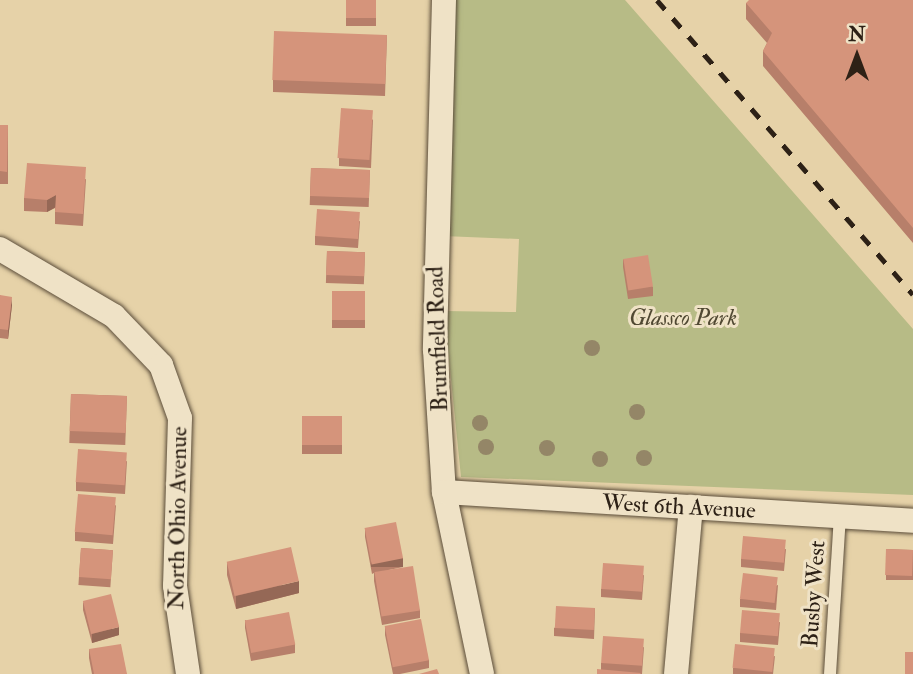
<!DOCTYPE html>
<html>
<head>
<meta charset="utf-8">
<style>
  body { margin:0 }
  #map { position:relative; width:913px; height:674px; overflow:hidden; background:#e6d2a8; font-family:"IM FELL Double Pica",serif }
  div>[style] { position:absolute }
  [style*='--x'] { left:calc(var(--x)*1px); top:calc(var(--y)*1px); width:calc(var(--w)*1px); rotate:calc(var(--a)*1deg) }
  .green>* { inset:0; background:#b7bb86 }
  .roads { filter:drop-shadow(0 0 2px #5b4d3a) drop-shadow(0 0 2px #5b4d3a) }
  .lane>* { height:12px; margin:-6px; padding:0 6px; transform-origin:6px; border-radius:6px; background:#efe2c6 }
  .street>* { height:24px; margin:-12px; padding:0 12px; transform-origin:12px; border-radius:12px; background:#efe2c6 }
  .rail>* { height:5px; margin-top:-2.5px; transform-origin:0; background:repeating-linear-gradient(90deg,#2d2116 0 12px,transparent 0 24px) }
  .trees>* { width:16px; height:16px; margin:-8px; border-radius:50%; background:#948667 }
  .wall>* { inset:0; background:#b77f6a; transform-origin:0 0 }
  .shaded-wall>* { inset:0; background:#956856; transform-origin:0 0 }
  .building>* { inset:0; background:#d5947b; transform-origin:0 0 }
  span { translate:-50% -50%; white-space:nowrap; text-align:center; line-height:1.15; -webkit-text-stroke:6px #efe2c6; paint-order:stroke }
  .park-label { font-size:23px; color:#504832; font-style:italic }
  .street-label { font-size:23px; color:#2d2116 }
  .north { position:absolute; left:822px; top:21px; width:70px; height:70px; -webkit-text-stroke:5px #efe2c6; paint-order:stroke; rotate:0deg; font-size:19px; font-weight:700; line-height:28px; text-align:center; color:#2d2116 }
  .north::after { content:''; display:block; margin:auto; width:24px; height:32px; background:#2d2116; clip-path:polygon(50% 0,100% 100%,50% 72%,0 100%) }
</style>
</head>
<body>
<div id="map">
  <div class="green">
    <i style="clip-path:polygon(450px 0,625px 0,913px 329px,913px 495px,461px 477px,444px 311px,516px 312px,519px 239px,443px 236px)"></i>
  </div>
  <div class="roads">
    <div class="lane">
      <i style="--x:830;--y:674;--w:158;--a:-86.4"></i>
    </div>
    <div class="street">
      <i style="--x:444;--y:0;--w:350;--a:91.5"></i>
      <i style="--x:435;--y:350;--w:142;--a:86.4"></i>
      <i style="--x:444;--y:492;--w:186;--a:78.2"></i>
      <i style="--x:0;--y:249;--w:132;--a:30.4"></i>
      <i style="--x:114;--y:316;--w:68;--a:46.2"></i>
      <i style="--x:161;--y:365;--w:56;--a:70.3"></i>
      <i style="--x:180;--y:418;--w:168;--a:91.7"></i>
      <i style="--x:175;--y:586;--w:89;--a:81.6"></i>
      <i style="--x:444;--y:492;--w:470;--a:3.5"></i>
      <i style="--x:676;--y:674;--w:168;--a:-84.9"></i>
    </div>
  </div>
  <div class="rail">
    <i style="--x:657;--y:0;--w:390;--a:49"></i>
  </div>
  <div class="trees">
    <i style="left:592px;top:348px"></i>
    <i style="left:637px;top:412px"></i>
    <i style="left:480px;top:423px"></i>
    <i style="left:486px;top:447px"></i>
    <i style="left:547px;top:448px"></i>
    <i style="left:644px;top:458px"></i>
    <i style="left:600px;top:459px"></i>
  </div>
  <div class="wall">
    <i style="left:346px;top:0;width:30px;height:26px"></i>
    <i style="clip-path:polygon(913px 0,913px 243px,763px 66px,763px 51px,767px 43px,746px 19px,746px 3px)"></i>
    <i style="clip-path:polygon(387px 35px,385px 96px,273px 92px,273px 80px)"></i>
    <i style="clip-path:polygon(373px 119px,371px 168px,339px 166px,339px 158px)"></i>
    <i style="left:0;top:125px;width:8px;height:59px"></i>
    <i style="left:311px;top:168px;width:59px;height:37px;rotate:2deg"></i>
    <i style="clip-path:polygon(86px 179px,83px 226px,55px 224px,55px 208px,47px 212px,24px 211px,24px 198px)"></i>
    <i style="clip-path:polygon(360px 221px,358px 248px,315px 245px,315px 236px)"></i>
    <i style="left:327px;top:251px;width:38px;height:32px;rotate:2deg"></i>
    <i style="clip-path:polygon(623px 259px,653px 287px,653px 296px,628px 299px,623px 267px)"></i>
    <i style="left:332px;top:291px;width:33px;height:37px"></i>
    <i style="clip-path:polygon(0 295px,12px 305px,8px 339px,0 338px)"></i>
    <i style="left:71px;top:394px;width:56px;height:49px;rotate:2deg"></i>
    <i style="left:302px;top:416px;width:40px;height:38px"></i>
    <i style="clip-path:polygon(127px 461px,125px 494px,76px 491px,76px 482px)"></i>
    <i style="clip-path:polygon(116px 505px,113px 544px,75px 541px,75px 532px)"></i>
    <i style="clip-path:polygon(365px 529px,403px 567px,389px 570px,420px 610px,420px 618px,382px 625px,374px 581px,374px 573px,372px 574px,365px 537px)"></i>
    <i style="left:81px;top:548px;width:32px;height:37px;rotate:4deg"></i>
    <i style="clip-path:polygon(786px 549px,784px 571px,741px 567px,741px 559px)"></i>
    <i style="clip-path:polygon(886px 549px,913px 550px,913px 610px,913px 580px,886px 580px)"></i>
    <i style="clip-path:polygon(227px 563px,299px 593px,236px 609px,227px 575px)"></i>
    <i style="clip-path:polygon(644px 575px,642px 600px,601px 597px,601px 589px)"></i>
    <i style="clip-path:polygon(778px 585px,776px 610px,740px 607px,740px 599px)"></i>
    <i style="clip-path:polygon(83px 602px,119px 635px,92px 643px,83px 610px)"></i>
    <i style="clip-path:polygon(595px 608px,594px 639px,554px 636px,554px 628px)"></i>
    <i style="clip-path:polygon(245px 620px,295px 644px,295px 653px,251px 661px,245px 628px)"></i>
    <i style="clip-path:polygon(780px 622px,778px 645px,740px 642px,740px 633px)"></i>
    <i style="clip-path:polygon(385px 626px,429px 660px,429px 668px,400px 674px,393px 674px,385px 635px)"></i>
    <i style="clip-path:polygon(644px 647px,642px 674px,597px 674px,601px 670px,601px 663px)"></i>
    <i style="clip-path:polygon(89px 649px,127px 674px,92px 674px,89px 658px)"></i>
    <i style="clip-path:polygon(775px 656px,773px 674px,733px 674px,733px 668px)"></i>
  </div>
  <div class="shaded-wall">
    <i style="clip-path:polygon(56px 195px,56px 207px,47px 212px,47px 200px)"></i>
    <i style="clip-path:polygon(12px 297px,12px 305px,8px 339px,8px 330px)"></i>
    <i style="left:403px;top:558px;width:9px;height:32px;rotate:90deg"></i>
    <i style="clip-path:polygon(299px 581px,299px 593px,236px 609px,236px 596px)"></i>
    <i style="clip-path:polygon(119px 627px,119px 635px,92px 643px,92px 634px)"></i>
  </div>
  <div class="building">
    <i style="left:346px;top:0;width:30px;height:18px"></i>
    <i style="clip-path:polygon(749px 0,913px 0,913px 228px,763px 51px,772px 33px,746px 3px)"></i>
    <i style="left:274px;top:31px;width:113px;height:49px;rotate:2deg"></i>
    <i style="left:341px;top:108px;width:32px;height:50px;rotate:4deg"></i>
    <i style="clip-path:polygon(0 125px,8px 125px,7px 172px,0 171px)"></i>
    <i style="clip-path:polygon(27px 163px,86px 167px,83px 214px,55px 212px,56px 195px,47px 200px,24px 198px)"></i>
    <i style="left:311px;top:168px;width:59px;height:28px;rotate:2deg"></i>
    <i style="left:317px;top:209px;width:43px;height:27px;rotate:4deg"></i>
    <i style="left:327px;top:251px;width:38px;height:24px;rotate:2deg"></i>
    <i style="left:648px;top:255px;width:32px;height:25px;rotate:81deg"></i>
    <i style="left:332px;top:291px;width:33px;height:29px"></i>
    <i style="clip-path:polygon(0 295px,12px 297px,8px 330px,0 329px)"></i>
    <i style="left:71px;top:394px;width:56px;height:37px;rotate:2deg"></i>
    <i style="left:302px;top:416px;width:40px;height:29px"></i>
    <i style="left:78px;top:449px;width:49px;height:33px;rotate:4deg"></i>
    <i style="left:78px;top:494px;width:38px;height:38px;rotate:5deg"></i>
    <i style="left:396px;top:522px;width:37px;height:32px;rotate:79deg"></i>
    <i style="left:743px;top:536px;width:43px;height:23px;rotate:5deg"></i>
    <i style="left:291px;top:547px;width:35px;height:66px;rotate:77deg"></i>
    <i style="left:81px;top:548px;width:32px;height:29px;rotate:4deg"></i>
    <i style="left:886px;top:549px;width:27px;height:26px;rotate:2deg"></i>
    <i style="left:603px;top:563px;width:41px;height:26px;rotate:4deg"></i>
    <i style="left:413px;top:566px;width:45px;height:39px;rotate:81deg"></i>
    <i style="left:743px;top:573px;width:35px;height:26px;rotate:7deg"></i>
    <i style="left:111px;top:594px;width:34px;height:29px;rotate:76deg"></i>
    <i style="left:556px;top:606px;width:39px;height:22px;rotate:3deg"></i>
    <i style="left:742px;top:610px;width:38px;height:23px;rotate:5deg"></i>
    <i style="left:289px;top:612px;width:33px;height:45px;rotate:79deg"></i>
    <i style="left:421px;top:619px;width:42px;height:37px;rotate:79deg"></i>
    <i style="left:603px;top:636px;width:41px;height:27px;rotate:4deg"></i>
    <i style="clip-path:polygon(121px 644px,127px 674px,94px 674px,89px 649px)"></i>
    <i style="left:735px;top:644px;width:40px;height:24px;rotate:6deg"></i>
    <i style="left:905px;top:652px;width:8px;height:22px"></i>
    <i style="clip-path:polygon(437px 669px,439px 674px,419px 674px)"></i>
    <i style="clip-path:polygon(597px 669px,641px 673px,640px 674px,597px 674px)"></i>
  </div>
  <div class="park-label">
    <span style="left:683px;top:318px">Glassco Park</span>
  </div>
  <div class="street-label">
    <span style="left:438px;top:339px;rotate:-92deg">Brumfield Road</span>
    <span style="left:679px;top:507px;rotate:3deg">West 6th Avenue</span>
    <span style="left:178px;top:518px;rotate:-89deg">North Ohio Avenue</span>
    <span style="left:814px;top:594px;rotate:-86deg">Busby West</span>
  </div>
  <div class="north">N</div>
</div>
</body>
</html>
